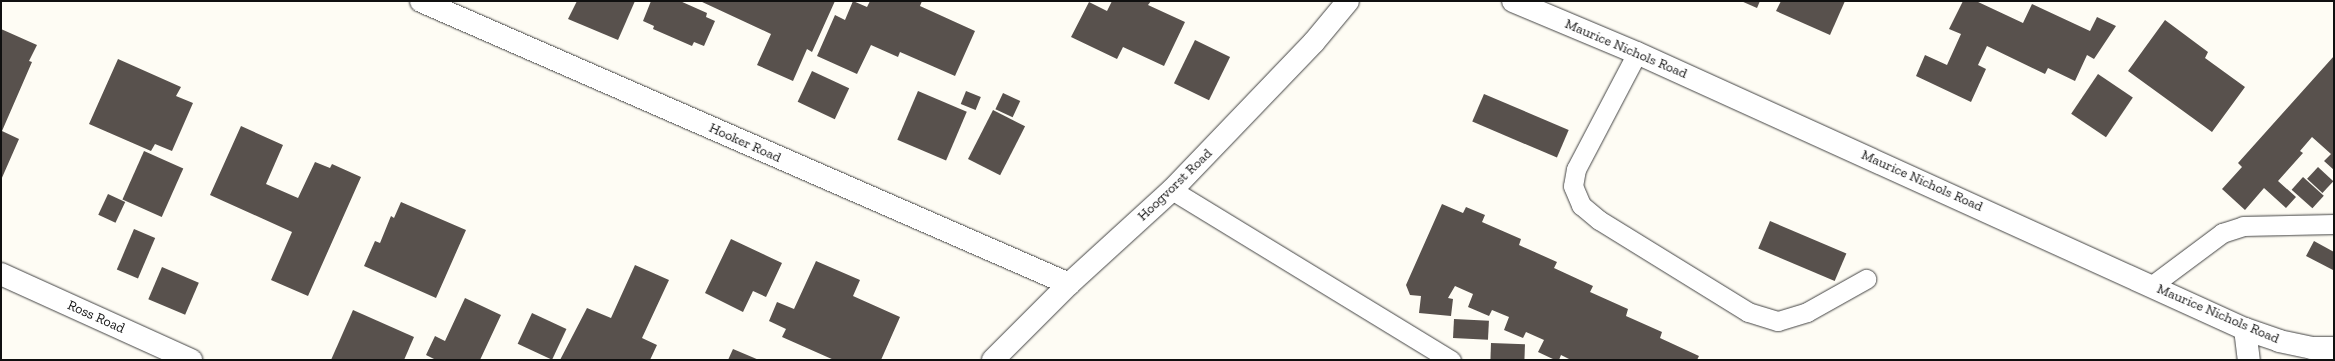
<!DOCTYPE html>
<html>
<head>
<meta charset="utf-8">
<style>
  body { margin:0 }
  #map { position:relative; width:2335px; height:361px; overflow:hidden; background:#fefcf4; font-family:"Zilla Slab",serif }
  div>[style] { position:absolute }
  [style*='--x'] { left:calc(var(--x)*1px); top:calc(var(--y)*1px); width:calc(var(--w)*1px); rotate:calc(var(--a)*1deg) }
  .building>* { inset:0; background:#58514d; transform-origin:0 0 }
  .roads { filter:drop-shadow(0 0 1px #434343) drop-shadow(0 0 1px #434343) }
  .lane>* { height:19px; margin:-9.5px; padding:0 9.5px; transform-origin:9.5px; border-radius:9.5px; background:#fff }
  .street>* { height:22px; margin:-11px; padding:0 11px; transform-origin:11px; border-radius:11px; background:#fff }
  span { translate:-50% -50%; white-space:nowrap; text-align:center; line-height:1.15; -webkit-text-stroke:4px #fff; paint-order:stroke }
  .street-label { font-size:14px; color:#101010 }
  .frame { position:absolute; inset:0; border:2px solid #101010; pointer-events:none }
</style>
</head>
<body>
<div id="map">
  <div class="building">
    <i style="clip-path:polygon(577px 1px,635px 1px,618px 40px,568px 19px)"></i>
    <i style="clip-path:polygon(651px 1px,680px 1px,707px 13px,706px 17px,715px 21px,704px 46px,694px 42px,692px 46px,653px 29px,654px 26px,643px 21px)"></i>
    <i style="clip-path:polygon(700px 1px,835px 1px,812px 52px,807px 49px,793px 81px,757px 65px,771px 34px)"></i>
    <i style="clip-path:polygon(853px 1px,867px 7px,870px 1px,922px 1px,920px 6px,975px 31px,955px 76px,900px 52px,898px 57px,871px 45px,857px 74px,817px 56px,835px 15px,845px 20px)"></i>
    <i style="clip-path:polygon(1112px 1px,1151px 1px,1148px 5px,1185px 22px,1164px 66px,1123px 47px,1117px 59px,1071px 37px,1089px 2px,1107px 11px)"></i>
    <i style="clip-path:polygon(1741px 1px,1760px 1px,1757px 8px)"></i>
    <i style="clip-path:polygon(1781px 1px,1845px 1px,1830px 35px,1776px 11px)"></i>
    <i style="clip-path:polygon(1963px 1px,1976px 1px,2023px 23px,2032px 4px,2090px 31px,2097px 17px,2116px 26px,2094px 59px,2087px 55px,2075px 81px,2048px 68px,2045px 74px,1987px 46px,1978px 65px,1986px 69px,1971px 102px,1916px 76px,1925px 55px,1947px 65px,1961px 34px,1949px 29px)"></i>
    <i style="clip-path:polygon(2165px 20px,2208px 52px,2205px 58px,2245px 87px,2212px 132px,2128px 71px)"></i>
    <i style="clip-path:polygon(1px 29px,37px 45px,29px 61px,32px 62px,2px 131px,19px 139px,1px 180px)"></i>
    <i style="left:1195px;top:40px;width:39px;height:48px;rotate:26deg"></i>
    <i style="clip-path:polygon(2334px 56px,2334px 170px,2324px 161px,2331px 154px,2312px 137px,2300px 151px,2303px 153px,2278px 181px,2296px 197px,2286px 208px,2264px 188px,2245px 210px,2222px 189px,2242px 167px,2238px 163px)"></i>
    <i style="clip-path:polygon(118px 59px,181px 87px,176px 96px,193px 103px,172px 151px,155px 144px,151px 151px,89px 124px)"></i>
    <i style="left:812px;top:71px;width:41px;height:34px;rotate:25deg"></i>
    <i style="left:2098px;top:74px;width:42px;height:48px;rotate:34deg"></i>
    <i style="left:918px;top:91px;width:53px;height:53px;rotate:23deg"></i>
    <i style="left:966px;top:91px;width:16px;height:14px;rotate:22deg"></i>
    <i style="left:1003px;top:93px;width:19px;height:18px;rotate:25deg"></i>
    <i style="left:1484px;top:94px;width:92px;height:30px;rotate:23deg"></i>
    <i style="left:993px;top:110px;width:36px;height:55px;rotate:27deg"></i>
    <i style="clip-path:polygon(241px 126px,283px 145px,266px 184px,298px 198px,315px 162px,330px 168px,332px 164px,361px 177px,308px 296px,271px 280px,292px 232px,210px 195px)"></i>
    <i style="left:144px;top:151px;width:43px;height:53px;rotate:24deg"></i>
    <i style="left:2318px;top:167px;width:21px;height:16px;rotate:43deg"></i>
    <i style="left:2303px;top:177px;width:28px;height:17px;rotate:42deg"></i>
    <i style="left:108px;top:194px;width:19px;height:23px;rotate:25deg"></i>
    <i style="clip-path:polygon(401px 202px,466px 230px,436px 298px,364px 266px,375px 241px,380px 243px,391px 216px,394px 218px)"></i>
    <i style="clip-path:polygon(1442px 204px,1463px 213px,1466px 207px,1485px 215px,1482px 222px,1521px 239px,1519px 245px,1557px 262px,1554px 268px,1593px 286px,1590px 292px,1628px 309px,1626px 316px,1662px 332px,1660px 338px,1699px 356px,1697px 360px,1571px 360px,1561px 355px,1559px 360px,1555px 360px,1538px 352px,1544px 340px,1526px 332px,1523px 338px,1504px 330px,1509px 317px,1492px 310px,1489px 316px,1468px 307px,1473px 294px,1455px 286px,1448px 298px,1453px 299px,1451px 316px,1419px 313px,1421px 296px,1410px 295px,1406px 285px)"></i>
    <i style="left:1770px;top:221px;width:83px;height:30px;rotate:23deg"></i>
    <i style="left:134px;top:229px;width:23px;height:44px;rotate:23deg"></i>
    <i style="clip-path:polygon(731px 239px,782px 263px,766px 297px,753px 291px,743px 312px,705px 293px)"></i>
    <i style="clip-path:polygon(2314px 241px,2334px 252px,2333px 270px,2306px 256px)"></i>
    <i style="clip-path:polygon(816px 261px,860px 280px,853px 296px,900px 317px,881px 360px,834px 360px,782px 337px,786px 329px,769px 321px,777px 302px,794px 309px)"></i>
    <i style="clip-path:polygon(635px 265px,669px 280px,642px 338px,657px 345px,650px 360px,560px 360px,587px 308px,611px 318px)"></i>
    <i style="left:162px;top:267px;width:40px;height:35px;rotate:23deg"></i>
    <i style="clip-path:polygon(465px 298px,501px 315px,480px 360px,436px 360px,426px 355px,435px 336px,445px 341px)"></i>
    <i style="clip-path:polygon(353px 310px,414px 337px,404px 360px,331px 360px)"></i>
    <i style="left:532px;top:313px;width:38px;height:34px;rotate:25deg"></i>
    <i style="left:1454px;top:319px;width:35px;height:19px;rotate:3deg"></i>
    <i style="left:1491px;top:343px;width:34px;height:17px;rotate:2deg"></i>
    <i style="clip-path:polygon(733px 349px,759px 360px,728px 360px)"></i>
  </div>
  <div class="roads">
    <div class="lane">
      <i style="--x:1637;--y:53;--w:131;--a:117.7"></i>
      <i style="--x:1576;--y:169;--w:17;--a:100"></i>
      <i style="--x:1573;--y:186;--w:21;--a:67"></i>
      <i style="--x:1581;--y:205;--w:23;--a:40"></i>
      <i style="--x:1599;--y:220;--w:175;--a:31.7"></i>
      <i style="--x:1748;--y:312;--w:31;--a:17"></i>
      <i style="--x:1778;--y:321;--w:30;--a:-17"></i>
      <i style="--x:1807;--y:312;--w:68;--a:-29.2"></i>
      <i style="--x:1172;--y:190;--w:327;--a:31.4"></i>
      <i style="--x:2151;--y:286;--w:89;--a:-36.7"></i>
      <i style="--x:2222;--y:233;--w:22;--a:-18"></i>
      <i style="--x:2243;--y:226;--w:91;--a:-1.3"></i>
    </div>
    <div class="street">
      <i style="--x:421;--y:1;--w:707;--a:23.59"></i>
      <i style="--x:1513;--y:1;--w:134;--a:22.8"></i>
      <i style="--x:1637;--y:53;--w:668;--a:24.42"></i>
      <i style="--x:2245;--y:329;--w:36;--a:19"></i>
      <i style="--x:2279;--y:341;--w:34;--a:12"></i>
      <i style="--x:2312;--y:348;--w:22;--a:0"></i>
      <i style="--x:1;--y:274;--w:209;--a:24.4"></i>
      <i style="--x:2245;--y:329;--w:31;--a:83"></i>
      <i style="--x:993;--y:360;--w:107;--a:-45"></i>
      <i style="--x:1069;--y:284;--w:139;--a:-42.4"></i>
      <i style="--x:1172;--y:190;--w:205;--a:-46.2"></i>
      <i style="--x:1314;--y:42;--w:53;--a:-50.3"></i>
    </div>
  </div>
  <div class="street-label">
    <span style="left:1626px;top:49px;rotate:23deg">Maurice Nichols Road</span>
    <span style="left:745px;top:143px;rotate:24deg">Hooker Road</span>
    <span style="left:1922px;top:181px;rotate:24deg">Maurice Nichols Road</span>
    <span style="left:1175px;top:185px;rotate:-44deg">Hoogvorst Road</span>
    <span style="left:2218px;top:314px;rotate:23deg">Maurice Nichols Road</span>
    <span style="left:96px;top:317px;rotate:24deg">Ross Road</span>
  </div>
  <div class="frame"></div>
</div>
</body>
</html>
